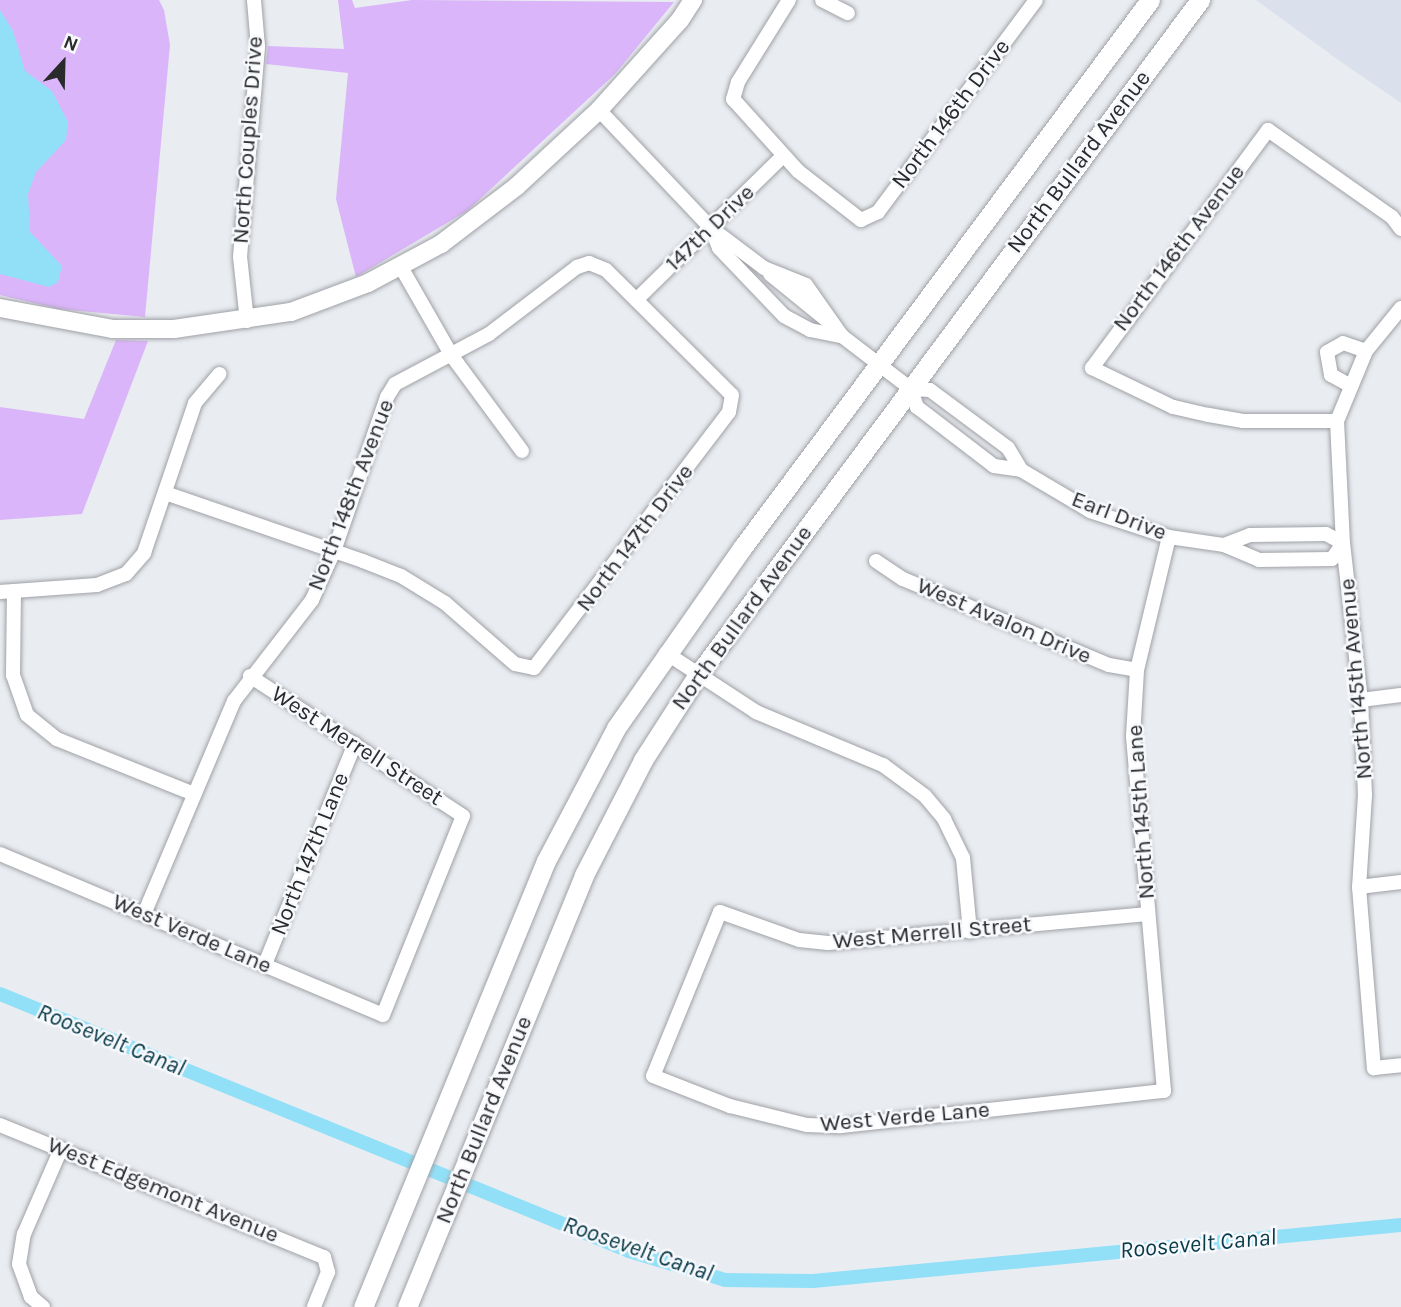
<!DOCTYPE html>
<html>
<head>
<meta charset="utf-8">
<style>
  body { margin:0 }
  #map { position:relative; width:1401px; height:1307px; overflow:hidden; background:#e9ecf0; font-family:Karla,sans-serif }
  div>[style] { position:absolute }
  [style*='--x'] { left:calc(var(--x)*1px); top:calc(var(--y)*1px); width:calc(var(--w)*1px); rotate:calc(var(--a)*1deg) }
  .built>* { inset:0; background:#dbe1ec }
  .green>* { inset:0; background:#dbb5fa }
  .water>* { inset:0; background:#92e0f8 }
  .canal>* { height:14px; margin:-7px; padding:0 7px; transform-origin:7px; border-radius:7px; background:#92e0f8 }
  .roads { filter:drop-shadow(0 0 2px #9fa1a6) drop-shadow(0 0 2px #9fa1a6) }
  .minor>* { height:14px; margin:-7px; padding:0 7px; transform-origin:7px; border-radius:7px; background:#fff }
  .tertiary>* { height:18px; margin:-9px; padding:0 9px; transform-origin:9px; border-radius:9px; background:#fff }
  .secondary>* { height:19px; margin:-9.5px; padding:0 9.5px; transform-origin:9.5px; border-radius:9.5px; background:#fff }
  span { translate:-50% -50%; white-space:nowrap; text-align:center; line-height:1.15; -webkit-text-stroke:5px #f7f9fd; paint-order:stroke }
  .street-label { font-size:23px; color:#292a2c }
  .water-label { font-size:24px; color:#093a47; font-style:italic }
  .north { position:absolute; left:28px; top:28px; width:70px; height:70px; -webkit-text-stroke:5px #f7f9fd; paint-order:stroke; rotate:22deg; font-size:19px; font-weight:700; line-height:28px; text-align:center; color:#292a2c }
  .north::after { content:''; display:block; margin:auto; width:24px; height:32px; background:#292a2c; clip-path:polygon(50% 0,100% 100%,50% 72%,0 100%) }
</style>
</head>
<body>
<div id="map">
  <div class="built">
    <i style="clip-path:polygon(1256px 0,1401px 0,1401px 103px,1344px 64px)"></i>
  </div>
  <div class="green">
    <i style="clip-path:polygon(0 0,159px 0,164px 10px,170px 45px,145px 317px,59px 309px,0 295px)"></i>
    <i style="clip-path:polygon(338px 0,352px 0,355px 8px,412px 0,674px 2px,615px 74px,467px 211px,356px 277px,336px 199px,348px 73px,266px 64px,268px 46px,344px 49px)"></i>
    <i style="clip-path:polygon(116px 340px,148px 341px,82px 514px,0 520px,0 407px,84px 419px)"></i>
  </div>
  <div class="water">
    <i style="clip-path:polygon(0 10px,13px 31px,25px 71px,52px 91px,68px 122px,66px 140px,36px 172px,28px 194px,30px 232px,62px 266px,58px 282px,49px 287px,0 274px)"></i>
  </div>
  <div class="canal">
    <i style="--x:0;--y:994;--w:679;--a:22.22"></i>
    <i style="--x:629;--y:1251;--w:100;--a:16.8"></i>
    <i style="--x:725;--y:1280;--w:88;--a:0.7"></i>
    <i style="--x:813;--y:1281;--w:591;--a:-5.44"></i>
  </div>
  <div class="roads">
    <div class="minor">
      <i style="--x:789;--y:0;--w:97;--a:121.9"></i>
      <i style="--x:738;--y:82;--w:18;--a:106"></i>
      <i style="--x:733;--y:99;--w:97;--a:47.9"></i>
      <i style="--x:798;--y:171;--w:80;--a:37.9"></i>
      <i style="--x:861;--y:220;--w:19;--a:-25"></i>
      <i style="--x:878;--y:212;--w:264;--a:-53.3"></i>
      <i style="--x:822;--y:0;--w:29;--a:27"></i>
      <i style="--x:599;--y:110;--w:163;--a:46.5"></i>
      <i style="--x:711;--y:228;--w:66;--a:37"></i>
      <i style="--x:764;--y:268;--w:45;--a:22"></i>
      <i style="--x:806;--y:285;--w:62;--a:54.8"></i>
      <i style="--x:842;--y:336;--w:87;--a:37.5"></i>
      <i style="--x:711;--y:228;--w:22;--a:68"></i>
      <i style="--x:719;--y:248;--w:94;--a:46.3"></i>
      <i style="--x:784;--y:316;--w:30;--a:28"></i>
      <i style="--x:810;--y:330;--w:33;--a:11"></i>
      <i style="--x:401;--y:267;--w:103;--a:60.2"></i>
      <i style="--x:452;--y:356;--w:118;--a:53.6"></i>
      <i style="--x:770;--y:274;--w:77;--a:39.2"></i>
      <i style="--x:637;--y:299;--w:204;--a:-44.4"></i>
      <i style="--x:1401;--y:308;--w:55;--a:129.1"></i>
      <i style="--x:1366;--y:351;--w:76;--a:112.5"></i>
      <i style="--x:1337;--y:421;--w:122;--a:87.2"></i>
      <i style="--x:1343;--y:543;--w:158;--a:83.5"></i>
      <i style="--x:1361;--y:700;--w:95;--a:87.6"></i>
      <i style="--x:1365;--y:795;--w:92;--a:93.7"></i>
      <i style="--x:1359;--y:887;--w:182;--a:85.3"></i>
      <i style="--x:1374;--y:1068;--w:27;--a:-6"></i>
      <i style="--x:247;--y:321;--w:64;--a:-96.2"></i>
      <i style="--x:240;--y:257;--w:211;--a:-85.1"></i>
      <i style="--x:258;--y:47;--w:47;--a:-94.9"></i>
      <i style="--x:1351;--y:386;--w:23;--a:-151"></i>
      <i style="--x:1331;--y:375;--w:23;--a:-100"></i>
      <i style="--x:1327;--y:352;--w:18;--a:-29"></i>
      <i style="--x:1343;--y:343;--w:24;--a:19"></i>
      <i style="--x:911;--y:389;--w:19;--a:72"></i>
      <i style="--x:917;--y:407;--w:97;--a:37.5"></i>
      <i style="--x:994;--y:466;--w:27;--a:8"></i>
      <i style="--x:1021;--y:470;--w:80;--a:30.7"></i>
      <i style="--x:1090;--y:511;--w:83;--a:18.2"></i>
      <i style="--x:1169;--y:537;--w:56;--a:8.3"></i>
      <i style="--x:1224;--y:545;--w:38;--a:23"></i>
      <i style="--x:1259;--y:560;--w:73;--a:-0.8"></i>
      <i style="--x:1332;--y:559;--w:19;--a:-55"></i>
      <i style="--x:1343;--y:543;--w:19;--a:-152"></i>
      <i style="--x:1326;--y:534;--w:76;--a:179.2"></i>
      <i style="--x:1250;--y:535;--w:28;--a:159"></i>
      <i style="--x:911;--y:389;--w:19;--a:3"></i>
      <i style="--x:930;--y:390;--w:97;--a:36.6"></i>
      <i style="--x:1008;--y:448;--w:26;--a:59"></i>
      <i style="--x:1337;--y:421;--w:94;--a:180"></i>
      <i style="--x:1243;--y:421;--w:36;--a:-170"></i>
      <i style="--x:1208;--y:415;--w:36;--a:-167"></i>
      <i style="--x:1173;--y:407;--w:90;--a:-154.3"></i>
      <i style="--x:1092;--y:368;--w:296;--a:-53.5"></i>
      <i style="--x:1268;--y:130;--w:151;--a:35.1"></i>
      <i style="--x:1392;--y:217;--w:15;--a:53"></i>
      <i style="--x:876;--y:561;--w:32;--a:34"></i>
      <i style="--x:903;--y:579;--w:223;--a:22.7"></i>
      <i style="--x:1109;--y:665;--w:28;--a:10"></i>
      <i style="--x:14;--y:591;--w:84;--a:90.7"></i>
      <i style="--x:13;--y:675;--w:42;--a:70.7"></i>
      <i style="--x:27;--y:715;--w:38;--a:39"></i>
      <i style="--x:57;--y:739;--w:148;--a:21.9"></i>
      <i style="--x:0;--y:592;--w:97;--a:-4.1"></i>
      <i style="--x:97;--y:585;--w:31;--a:-21"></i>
      <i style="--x:126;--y:574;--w:28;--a:-49"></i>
      <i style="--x:144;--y:553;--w:158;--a:-71.2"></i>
      <i style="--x:195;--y:403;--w:38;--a:-50"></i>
      <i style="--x:666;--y:653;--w:108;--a:33.2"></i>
      <i style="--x:756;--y:712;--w:138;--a:22.7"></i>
      <i style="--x:883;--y:765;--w:52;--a:36.4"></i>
      <i style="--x:925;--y:796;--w:30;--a:50"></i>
      <i style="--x:944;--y:819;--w:43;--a:64"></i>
      <i style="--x:963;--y:858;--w:74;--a:84.6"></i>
      <i style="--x:1361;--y:700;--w:40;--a:-7.1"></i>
      <i style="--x:0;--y:854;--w:415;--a:22.8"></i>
      <i style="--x:383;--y:1015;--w:214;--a:-68.1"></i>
      <i style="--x:463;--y:816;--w:255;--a:-146.7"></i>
      <i style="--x:1359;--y:887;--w:42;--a:-6.8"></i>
      <i style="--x:144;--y:914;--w:231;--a:-67.1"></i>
      <i style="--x:234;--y:701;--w:128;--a:-52.3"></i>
      <i style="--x:312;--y:600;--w:54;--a:-65.8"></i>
      <i style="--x:334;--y:551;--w:163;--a:-71"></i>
      <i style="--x:387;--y:397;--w:15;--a:-58"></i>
      <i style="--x:395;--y:384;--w:106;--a:-28"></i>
      <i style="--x:489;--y:334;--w:111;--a:-37.3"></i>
      <i style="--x:577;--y:267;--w:13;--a:-18"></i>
      <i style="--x:589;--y:263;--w:18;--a:22"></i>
      <i style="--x:606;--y:270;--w:177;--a:44.8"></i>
      <i style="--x:732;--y:395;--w:17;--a:100"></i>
      <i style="--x:729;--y:412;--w:322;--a:127.3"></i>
      <i style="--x:534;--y:668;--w:19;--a:-168"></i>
      <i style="--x:515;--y:664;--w:93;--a:-138.9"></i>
      <i style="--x:445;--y:603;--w:52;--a:-148.5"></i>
      <i style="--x:401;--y:576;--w:41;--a:-158.5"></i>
      <i style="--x:363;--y:561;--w:31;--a:-161"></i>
      <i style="--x:334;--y:551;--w:178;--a:-161"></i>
      <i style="--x:1148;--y:914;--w:321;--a:174.8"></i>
      <i style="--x:828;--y:943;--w:29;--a:-174"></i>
      <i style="--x:799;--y:940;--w:84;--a:-160.5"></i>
      <i style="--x:720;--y:912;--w:177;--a:112.2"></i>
      <i style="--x:653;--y:1076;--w:83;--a:21.3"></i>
      <i style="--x:730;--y:1106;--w:79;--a:13.9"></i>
      <i style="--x:807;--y:1125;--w:34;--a:2"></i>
      <i style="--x:841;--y:1126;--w:325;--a:-6.2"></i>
      <i style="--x:1164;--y:1091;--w:356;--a:-95"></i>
      <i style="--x:1133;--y:736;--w:66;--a:-86.5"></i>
      <i style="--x:1137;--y:670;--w:137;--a:-76.5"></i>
      <i style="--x:265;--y:964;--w:238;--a:-67.8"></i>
      <i style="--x:0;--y:1125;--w:350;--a:22.2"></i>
      <i style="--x:324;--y:1257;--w:16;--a:75"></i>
      <i style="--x:328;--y:1272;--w:38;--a:112"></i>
      <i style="--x:43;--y:1307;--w:16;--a:-140"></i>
      <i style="--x:31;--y:1297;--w:35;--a:-110"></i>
      <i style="--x:19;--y:1264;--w:30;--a:-81"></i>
      <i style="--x:24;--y:1234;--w:93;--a:-66.5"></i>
    </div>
    <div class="tertiary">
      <i style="--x:0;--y:308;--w:114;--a:10.6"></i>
      <i style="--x:112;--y:329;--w:62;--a:0"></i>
      <i style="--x:174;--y:329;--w:118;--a:-8.3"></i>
      <i style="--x:291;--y:312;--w:82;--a:-20.6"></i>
      <i style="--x:368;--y:283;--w:83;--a:-28.1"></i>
      <i style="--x:441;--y:244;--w:96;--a:-37.3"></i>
      <i style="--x:517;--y:186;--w:112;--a:-42.8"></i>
      <i style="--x:599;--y:110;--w:121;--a:-48"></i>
      <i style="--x:680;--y:20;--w:24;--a:-57"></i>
    </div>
    <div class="secondary">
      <i style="--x:363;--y:1307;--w:482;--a:-67.7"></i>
      <i style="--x:546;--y:861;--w:150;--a:-62.2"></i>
      <i style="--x:616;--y:728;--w:220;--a:-55"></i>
      <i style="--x:742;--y:548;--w:683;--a:-53.33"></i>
      <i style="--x:407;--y:1307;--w:467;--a:-67.7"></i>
      <i style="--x:584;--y:875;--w:129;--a:-62.8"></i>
      <i style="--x:643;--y:760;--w:100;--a:-57.3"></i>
      <i style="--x:697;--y:676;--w:843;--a:-53.35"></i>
    </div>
  </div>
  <div class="street-label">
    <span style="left:951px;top:114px;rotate:-53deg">North 146th Drive</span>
    <span style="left:248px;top:140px;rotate:-86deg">North Couples Drive</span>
    <span style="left:1079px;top:162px;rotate:-53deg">North Bullard Avenue</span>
    <span style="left:710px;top:228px;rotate:-44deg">147th Drive</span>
    <span style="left:1179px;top:248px;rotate:-53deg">North 146th Avenue</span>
    <span style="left:351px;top:495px;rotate:-69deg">North 148th Avenue</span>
    <span style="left:1119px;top:516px;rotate:21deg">Earl Drive</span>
    <span style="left:635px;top:538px;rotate:-53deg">North 147th Drive</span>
    <span style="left:742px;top:618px;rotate:-54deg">North Bullard Avenue</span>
    <span style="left:1004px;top:621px;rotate:23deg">West Avalon Drive</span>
    <span style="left:1356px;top:679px;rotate:-95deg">North 145th Avenue</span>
    <span style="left:357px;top:746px;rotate:33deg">West Merrell Street</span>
    <span style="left:1141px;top:812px;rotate:-94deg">North 145th Lane</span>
    <span style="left:310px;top:854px;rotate:-68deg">North 147th Lane</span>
    <span style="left:932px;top:933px;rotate:-5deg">West Merrell Street</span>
    <span style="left:192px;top:934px;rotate:23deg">West Verde Lane</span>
    <span style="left:905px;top:1117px;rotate:-5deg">West Verde Lane</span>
    <span style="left:484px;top:1120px;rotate:-68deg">North Bullard Avenue</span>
    <span style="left:163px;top:1190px;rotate:22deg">West Edgemont Avenue</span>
  </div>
  <div class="water-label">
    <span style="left:111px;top:1040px;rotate:22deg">Roosevelt Canal</span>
    <span style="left:1198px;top:1244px;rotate:-5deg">Roosevelt Canal</span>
    <span style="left:638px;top:1249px;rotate:19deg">Roosevelt Canal</span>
  </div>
  <div class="north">N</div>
</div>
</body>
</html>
